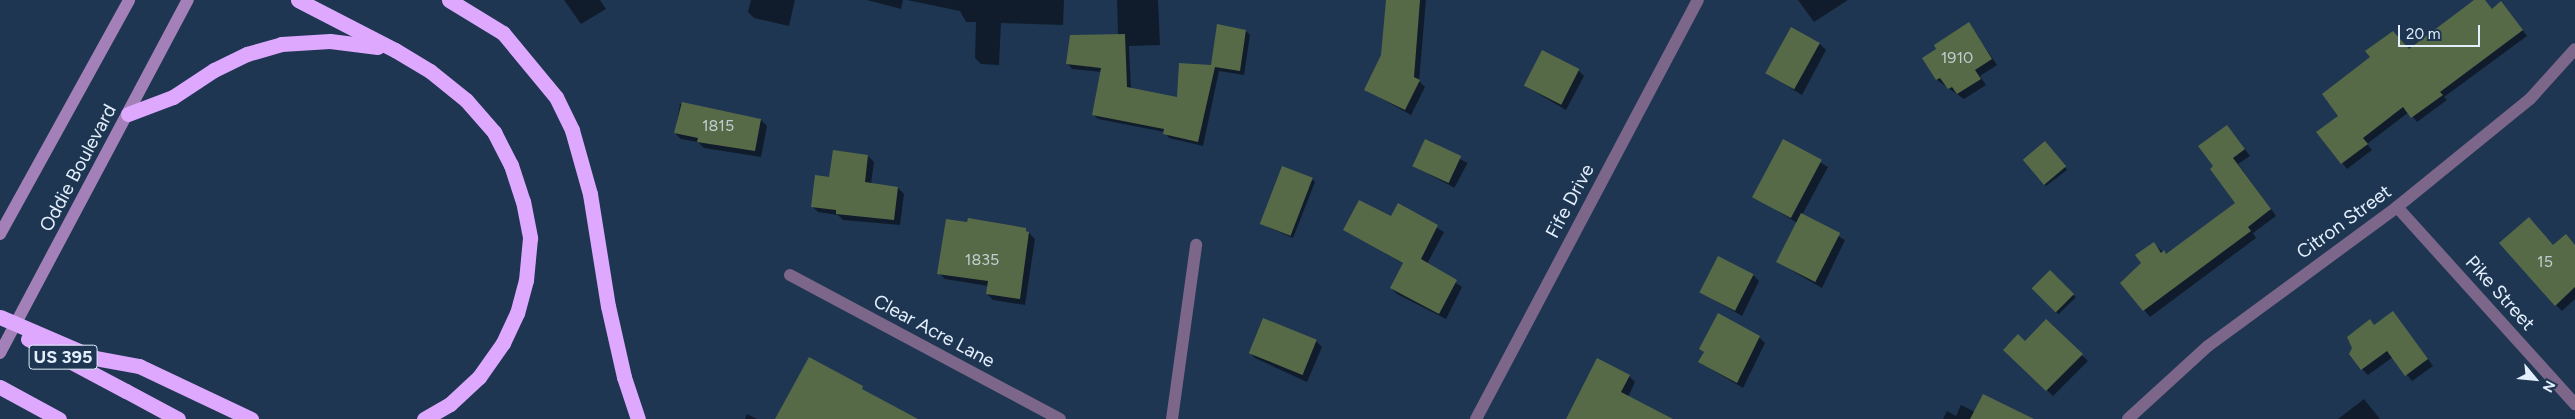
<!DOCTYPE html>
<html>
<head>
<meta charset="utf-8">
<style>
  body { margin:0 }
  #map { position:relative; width:2575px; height:419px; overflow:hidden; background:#1e3651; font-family:Figtree,sans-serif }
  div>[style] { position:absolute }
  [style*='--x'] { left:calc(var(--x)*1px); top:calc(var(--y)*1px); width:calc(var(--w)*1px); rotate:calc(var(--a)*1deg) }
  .shadow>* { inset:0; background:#0007; transform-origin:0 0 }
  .building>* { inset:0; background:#576a48; transform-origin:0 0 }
  .service>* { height:12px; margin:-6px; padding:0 6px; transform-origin:6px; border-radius:6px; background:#7c6689 }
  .minor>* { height:12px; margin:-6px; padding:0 6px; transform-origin:6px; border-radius:6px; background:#7c6689 }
  .secondary>* { height:12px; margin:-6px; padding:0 6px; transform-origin:6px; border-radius:6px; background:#a381b8 }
  .motorway>* { height:15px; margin:-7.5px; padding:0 7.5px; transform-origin:7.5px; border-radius:7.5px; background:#dda8fe }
  .motorway-bridge>* { height:15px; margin:-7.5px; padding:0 7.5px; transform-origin:7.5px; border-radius:7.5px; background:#dda8fe }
  span { translate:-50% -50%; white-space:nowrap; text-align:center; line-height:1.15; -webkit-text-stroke:4.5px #1e3651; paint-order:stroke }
  .number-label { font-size:16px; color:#c0ced0 }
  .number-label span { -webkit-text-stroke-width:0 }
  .shield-label span { padding:1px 4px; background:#1e3651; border:1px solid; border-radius:4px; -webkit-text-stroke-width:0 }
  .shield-label { font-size:18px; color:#e3effd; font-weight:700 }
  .street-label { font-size:19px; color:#e3effd }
  .north { position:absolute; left:2510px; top:354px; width:50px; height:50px; -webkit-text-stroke:4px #1e3651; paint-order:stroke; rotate:118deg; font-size:14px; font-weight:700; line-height:20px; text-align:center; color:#e3effd }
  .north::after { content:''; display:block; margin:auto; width:18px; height:22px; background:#e3effd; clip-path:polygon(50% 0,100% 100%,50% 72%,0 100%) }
  .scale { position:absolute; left:2398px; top:25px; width:82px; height:22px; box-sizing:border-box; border:2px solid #e3effd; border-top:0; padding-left:6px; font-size:15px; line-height:18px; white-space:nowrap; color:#e3effd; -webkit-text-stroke:4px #1e3651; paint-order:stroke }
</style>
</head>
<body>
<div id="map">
  <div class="shadow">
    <i style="clip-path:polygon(564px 0,600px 0,606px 9px,581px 24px)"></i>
    <i style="clip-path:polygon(751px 0,795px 0,789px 26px,754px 18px,748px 12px)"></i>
    <i style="clip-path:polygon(867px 0,903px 0,901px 9px)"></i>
    <i style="clip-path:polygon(907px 0,1064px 0,1063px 25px,1001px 23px,999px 65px,981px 64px,975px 58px,976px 22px,966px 22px,960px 11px)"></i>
    <i style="clip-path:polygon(1117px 0,1158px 0,1160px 45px,1129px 46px,1131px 89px,1178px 99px,1246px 31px,1250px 35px,1244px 75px,1219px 71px,1203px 146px,1169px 138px,1165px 132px,1098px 119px,1093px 114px,1102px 72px,1072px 69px,1068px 64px,1118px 35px)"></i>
    <i style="clip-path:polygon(1365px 0,1426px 0,1419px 81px,1425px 87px,1411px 115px,1366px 90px,1382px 55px,1387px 0)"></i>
    <i style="clip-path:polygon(1798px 0,1848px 0,1814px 22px)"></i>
    <i style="clip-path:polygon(2476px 0,2484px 0,2492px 10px,2506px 8px,2527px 36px,2444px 97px,2447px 100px,2417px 122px,2409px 112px,2367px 144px,2372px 150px,2347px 169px,2318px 133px,2340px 116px,2409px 50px)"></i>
    <i style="clip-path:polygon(1969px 24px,1997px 65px,1980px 76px,1986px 85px,1964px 99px,1937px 80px,1924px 58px)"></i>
    <i style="clip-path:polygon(1820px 44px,1826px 50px,1802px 95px,1768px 74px)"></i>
    <i style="clip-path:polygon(1578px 70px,1584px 76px,1566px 110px,1525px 86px)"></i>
    <i style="clip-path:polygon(680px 104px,761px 120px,767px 126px,761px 157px,704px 148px,698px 142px,681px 139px,675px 133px)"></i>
    <i style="clip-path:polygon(2233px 133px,2250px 156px,2238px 164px,2276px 216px,2253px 233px,2256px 238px,2150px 317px,2122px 283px,2143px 263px,2153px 244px,2167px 255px,2236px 203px,2212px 169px)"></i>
    <i style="left:1426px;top:141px;width:47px;height:28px;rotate:28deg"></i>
    <i style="clip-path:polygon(1784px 141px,1828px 167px,1802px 215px,1845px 240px,1822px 288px,1777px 262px,1797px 223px,1753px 196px)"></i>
    <i style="clip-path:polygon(2048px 145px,2067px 170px,2046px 186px,2043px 183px)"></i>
    <i style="clip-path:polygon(868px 156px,874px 162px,871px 184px,898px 188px,904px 194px,900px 225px,843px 220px,838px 215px,818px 212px,812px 206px,830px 178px)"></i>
    <i style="clip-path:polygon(1312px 179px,1315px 182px,1293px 238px,1261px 224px)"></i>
    <i style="clip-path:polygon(1398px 205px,1444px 232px,1427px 264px,1462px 287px,1446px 319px,1397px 294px,1391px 288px,1404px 264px,1345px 230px,1391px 218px)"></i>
    <i style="clip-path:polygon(968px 223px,1025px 229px,1035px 239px,1025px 305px,993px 300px,987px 294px,988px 286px,945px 279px,939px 273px)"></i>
    <i style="clip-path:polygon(2554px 246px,2575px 246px,2575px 299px,2562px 311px,2556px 305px)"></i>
    <i style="left:2050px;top:271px;width:37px;height:24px;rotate:46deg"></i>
    <i style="clip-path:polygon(1753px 275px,1759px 281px,1742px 316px,1701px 292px)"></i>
    <i style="clip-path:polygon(2398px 319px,2433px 366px,2412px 381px,2393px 357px,2368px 375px,2362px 369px,2353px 348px,2375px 326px)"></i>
    <i style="clip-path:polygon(2046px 321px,2088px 361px,2053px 396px,2005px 350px,2025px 342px)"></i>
    <i style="clip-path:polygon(1759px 337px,1765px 343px,1743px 388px,1699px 362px,1704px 353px,1701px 349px)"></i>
    <i style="clip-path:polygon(1316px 341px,1322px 347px,1307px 382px,1255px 358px,1249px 352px)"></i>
    <i style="clip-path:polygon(1629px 376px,1635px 382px,1628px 397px,1651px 419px,1567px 419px)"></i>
    <i style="clip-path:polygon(2364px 399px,2380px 419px,2338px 419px)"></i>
    <i style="clip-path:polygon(1961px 405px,1975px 412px,2026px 419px,1943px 419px,1947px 411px,1956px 416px)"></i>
    <i style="clip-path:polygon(747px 414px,757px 419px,745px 419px)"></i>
  </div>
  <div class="building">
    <i style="clip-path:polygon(1386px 0,1420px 0,1414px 77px,1420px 80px,1405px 110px,1364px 90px,1381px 55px)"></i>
    <i style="clip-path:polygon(2474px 0,2485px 0,2492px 9px,2501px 1px,2523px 30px,2440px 92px,2443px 95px,2411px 118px,2403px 107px,2363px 138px,2368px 144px,2341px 164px,2316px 132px,2338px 116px,2322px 94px,2370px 57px,2365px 51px,2393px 31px,2409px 49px)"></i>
    <i style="clip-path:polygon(1969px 22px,1992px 59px,1975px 70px,1981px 79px,1957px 94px,1952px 87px,1948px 89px,1940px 78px,1936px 80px,1922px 58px,1936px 49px,1934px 45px)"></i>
    <i style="clip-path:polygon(1217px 24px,1246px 30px,1240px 71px,1215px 67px,1198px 142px,1163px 134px,1164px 129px,1092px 115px,1101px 68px,1066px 64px,1070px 35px,1125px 34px,1127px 87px,1177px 97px,1179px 63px,1211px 65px)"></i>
    <i style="left:1791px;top:27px;width:33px;height:53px;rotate:29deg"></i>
    <i style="left:1542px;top:50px;width:42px;height:40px;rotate:27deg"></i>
    <i style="clip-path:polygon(682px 102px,761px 119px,755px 151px,697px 142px,698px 138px,674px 133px)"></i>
    <i style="clip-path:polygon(2227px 125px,2245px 149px,2233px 158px,2271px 209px,2248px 227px,2251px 231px,2143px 311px,2120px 283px,2141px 263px,2135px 255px,2154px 242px,2161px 253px,2164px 250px,2166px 254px,2235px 203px,2210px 169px,2213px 166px,2198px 146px)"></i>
    <i style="left:1425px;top:139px;width:40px;height:30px;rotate:25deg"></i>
    <i style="left:1783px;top:139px;width:44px;height:66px;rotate:28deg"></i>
    <i style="left:2045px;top:141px;width:33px;height:29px;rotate:50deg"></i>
    <i style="clip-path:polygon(833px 150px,868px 155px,865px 182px,898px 187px,894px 220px,836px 214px,836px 210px,811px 207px,815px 175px,829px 177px)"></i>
    <i style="left:1282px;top:166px;width:33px;height:62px;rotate:21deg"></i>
    <i style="clip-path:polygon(1359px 200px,1391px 216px,1398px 203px,1438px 225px,1421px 259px,1457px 280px,1439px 314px,1390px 288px,1403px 263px,1343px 230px)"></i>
    <i style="left:1801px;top:213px;width:44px;height:55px;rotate:27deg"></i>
    <i style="clip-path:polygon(2529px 217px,2553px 245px,2566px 234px,2575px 245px,2575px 287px,2555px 306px,2499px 243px)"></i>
    <i style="clip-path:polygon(968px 218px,1026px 228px,1026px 231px,1029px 232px,1020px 299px,986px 294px,988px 281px,937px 274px,946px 219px,967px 222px)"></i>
    <i style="left:1718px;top:256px;width:40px;height:41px;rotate:27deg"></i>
    <i style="left:2050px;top:270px;width:34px;height:26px;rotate:45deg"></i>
    <i style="clip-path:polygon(2393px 311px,2428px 359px,2405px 376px,2387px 351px,2361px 370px,2349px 354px,2352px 348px,2347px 337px,2370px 319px,2374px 325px)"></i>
    <i style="clip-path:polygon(1718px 313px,1760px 336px,1737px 383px,1698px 362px,1704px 352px,1699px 349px)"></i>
    <i style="left:1263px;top:318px;width:58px;height:38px;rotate:22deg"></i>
    <i style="clip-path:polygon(2046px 319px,2083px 354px,2046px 391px,2003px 350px,2018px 334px,2025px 341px)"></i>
    <i style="clip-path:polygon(809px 357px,863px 386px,862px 389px,918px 419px,775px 419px)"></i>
    <i style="clip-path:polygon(1597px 358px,1630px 375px,1621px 392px,1673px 419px,1566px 419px)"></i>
    <i style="clip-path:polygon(1983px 394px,2034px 419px,1970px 419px)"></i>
  </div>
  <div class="service">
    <i style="--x:1172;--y:419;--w:176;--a:-82.1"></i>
  </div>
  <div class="minor">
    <i style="--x:2397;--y:207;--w:266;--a:47.9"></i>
    <i style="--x:790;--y:275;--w:306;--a:28.1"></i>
    <i style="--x:1476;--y:419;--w:474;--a:-62.1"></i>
    <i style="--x:2128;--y:419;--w:108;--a:-42.4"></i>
    <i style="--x:2208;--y:346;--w:235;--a:-36.3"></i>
    <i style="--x:2397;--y:207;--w:171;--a:-39.1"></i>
    <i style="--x:2530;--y:99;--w:67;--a:-48"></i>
  </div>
  <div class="secondary">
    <i style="--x:0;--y:234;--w:267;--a:-61.1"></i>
    <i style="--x:0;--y:353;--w:400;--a:-62"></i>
  </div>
  <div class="motorway">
    <i style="--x:298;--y:0;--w:109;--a:27.3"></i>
    <i style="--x:395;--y:50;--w:41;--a:31"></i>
    <i style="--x:430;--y:71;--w:46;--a:38.9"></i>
    <i style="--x:466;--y:100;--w:43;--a:48.8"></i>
    <i style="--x:494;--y:132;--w:37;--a:63"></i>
    <i style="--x:511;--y:165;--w:38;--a:72"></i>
    <i style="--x:523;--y:201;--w:38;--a:79"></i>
    <i style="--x:530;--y:238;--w:42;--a:95.4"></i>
    <i style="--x:526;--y:280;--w:34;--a:105"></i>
    <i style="--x:517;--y:313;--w:33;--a:115"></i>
    <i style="--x:503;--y:343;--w:42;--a:125.2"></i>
    <i style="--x:479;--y:377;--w:40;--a:137"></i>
    <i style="--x:450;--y:404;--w:30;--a:150"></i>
    <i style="--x:449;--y:0;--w:63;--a:31.4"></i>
    <i style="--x:503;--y:33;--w:83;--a:50.4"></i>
    <i style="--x:556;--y:97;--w:37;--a:64"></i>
    <i style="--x:572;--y:130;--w:66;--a:74.3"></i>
    <i style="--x:590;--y:194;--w:113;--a:80.9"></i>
    <i style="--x:608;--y:306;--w:73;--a:77.3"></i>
    <i style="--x:624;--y:377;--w:44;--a:71.6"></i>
    <i style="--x:128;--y:114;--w:48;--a:-20.7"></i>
    <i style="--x:173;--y:97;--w:49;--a:-33.4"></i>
    <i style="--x:214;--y:70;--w:37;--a:-26"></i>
    <i style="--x:247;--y:54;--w:35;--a:-16"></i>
    <i style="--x:281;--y:44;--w:49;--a:-3.5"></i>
    <i style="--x:330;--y:41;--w:48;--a:7.1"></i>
    <i style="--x:139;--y:366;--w:124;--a:25.3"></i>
    <i style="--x:0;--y:387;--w:67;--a:28.5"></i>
    <i style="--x:126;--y:391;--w:59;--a:28.3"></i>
  </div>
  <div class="motorway-bridge">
    <i style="--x:0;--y:317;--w:103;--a:23.3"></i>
    <i style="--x:95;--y:358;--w:45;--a:10.3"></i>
    <i style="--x:28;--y:339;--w:111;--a:28"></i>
  </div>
  <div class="number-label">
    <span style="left:1957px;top:58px">1910</span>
    <span style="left:718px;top:126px">1815</span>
    <span style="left:982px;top:260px">1835</span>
    <span style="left:2545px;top:262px">15</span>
  </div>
  <div class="shield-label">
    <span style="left:63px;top:357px">US 395</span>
  </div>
  <div class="street-label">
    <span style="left:78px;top:168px;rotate:-62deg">Oddie Boulevard</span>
    <span style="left:1570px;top:201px;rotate:-62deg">Fife Drive</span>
    <span style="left:2344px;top:222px;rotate:-36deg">Citron Street</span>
    <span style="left:2500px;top:293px;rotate:48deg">Pike Street</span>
    <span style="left:934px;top:331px;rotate:28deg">Clear Acre Lane</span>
  </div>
  <div class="north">N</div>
  <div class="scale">20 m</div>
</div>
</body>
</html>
